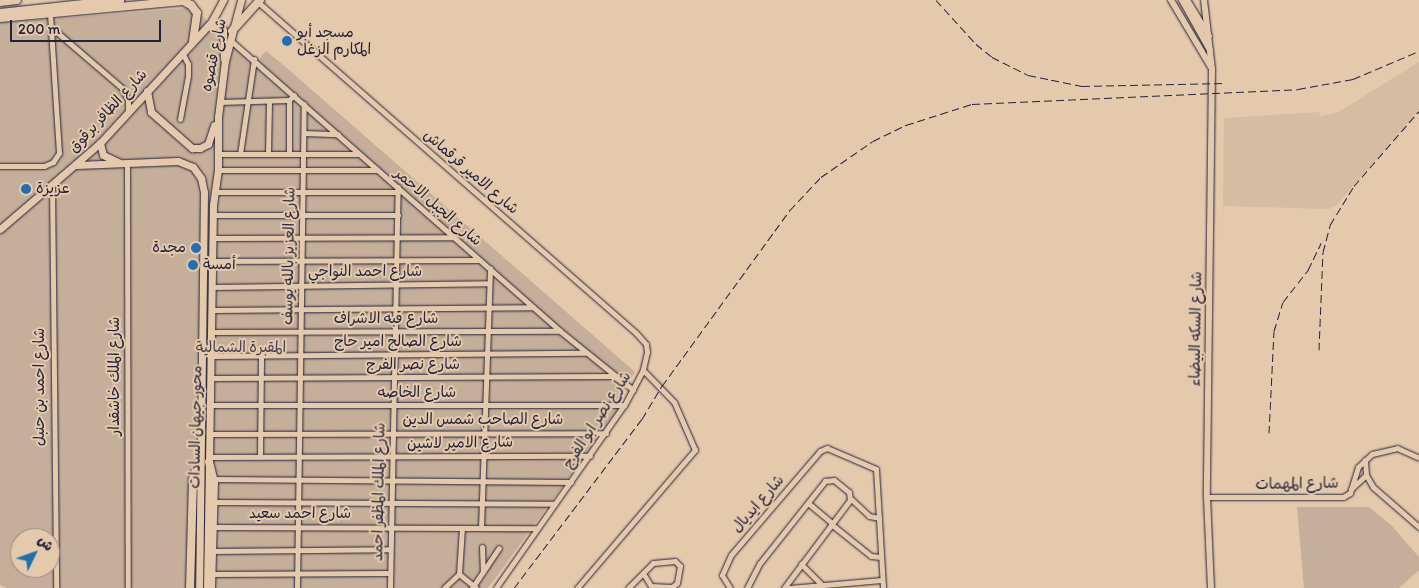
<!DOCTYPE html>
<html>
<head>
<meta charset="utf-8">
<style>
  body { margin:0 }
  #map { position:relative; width:1419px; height:588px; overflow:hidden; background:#e4c9ac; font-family:Itim,"Playpen Sans Arabic",sans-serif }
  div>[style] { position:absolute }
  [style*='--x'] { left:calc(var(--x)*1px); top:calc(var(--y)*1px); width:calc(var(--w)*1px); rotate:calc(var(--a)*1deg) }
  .built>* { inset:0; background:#d5bca3 }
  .green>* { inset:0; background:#c5ae9a }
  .roads { filter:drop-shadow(0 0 1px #22223b) drop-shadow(0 0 1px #22223b) }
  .minor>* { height:5px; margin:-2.5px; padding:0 2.5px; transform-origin:2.5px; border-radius:2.5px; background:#e4c9ac }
  .tertiary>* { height:6px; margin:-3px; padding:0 3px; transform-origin:3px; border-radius:3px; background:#e4c9ac }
  .secondary>* { height:7px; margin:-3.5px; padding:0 3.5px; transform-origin:3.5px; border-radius:3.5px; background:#e4c9ac }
  .trunk>* { height:8px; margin:-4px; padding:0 4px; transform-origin:4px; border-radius:4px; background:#e4c9ac }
  .rail>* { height:1px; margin-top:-0.5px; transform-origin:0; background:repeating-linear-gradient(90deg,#22223b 0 8px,transparent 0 12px) }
  .dots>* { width:14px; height:14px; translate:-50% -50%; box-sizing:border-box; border:2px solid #e4c9ac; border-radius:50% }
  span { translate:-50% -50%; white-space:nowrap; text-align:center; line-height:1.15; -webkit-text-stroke:4px #e4c9ac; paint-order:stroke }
  .poi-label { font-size:15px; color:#22223b }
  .left { translate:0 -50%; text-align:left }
  .right { translate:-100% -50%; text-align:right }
  .street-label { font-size:15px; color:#22223b }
  .park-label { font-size:15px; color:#433e4e }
  .north { position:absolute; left:10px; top:528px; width:50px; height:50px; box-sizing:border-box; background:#e4c9ac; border:1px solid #96867f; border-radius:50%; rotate:48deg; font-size:14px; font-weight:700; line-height:20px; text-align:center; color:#22223b }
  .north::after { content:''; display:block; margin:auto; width:18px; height:22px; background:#1f6fb2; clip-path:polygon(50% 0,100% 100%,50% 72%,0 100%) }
  .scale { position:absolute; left:10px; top:20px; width:151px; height:22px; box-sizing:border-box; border:2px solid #22223b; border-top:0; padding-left:6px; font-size:15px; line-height:18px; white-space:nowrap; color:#22223b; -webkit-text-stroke:4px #e4c9ac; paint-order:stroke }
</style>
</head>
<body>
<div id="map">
  <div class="built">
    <i style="clip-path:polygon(1419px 62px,1419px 110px,1336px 206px,1329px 209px,1223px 206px,1224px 118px,1319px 112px,1320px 116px,1337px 113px)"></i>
  </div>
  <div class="green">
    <i style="clip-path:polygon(evenodd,198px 7px,203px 17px,257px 61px,266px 51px,288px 69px,635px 372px,623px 391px,622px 402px,615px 415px,488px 588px,7px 588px,0 585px,0 23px,198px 7px,20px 538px,50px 538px,50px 568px,20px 568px,20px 538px)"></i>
    <i style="clip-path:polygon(1297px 507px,1369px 507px,1391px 525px,1419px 557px,1419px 570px,1399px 588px,1304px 588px)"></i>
  </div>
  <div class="roads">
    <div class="minor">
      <i style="--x:258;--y:2;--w:502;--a:41.21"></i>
      <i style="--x:636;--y:333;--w:15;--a:48"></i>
      <i style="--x:646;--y:344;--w:8;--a:83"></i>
      <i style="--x:647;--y:352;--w:18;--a:103"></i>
      <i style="--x:643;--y:370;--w:40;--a:118"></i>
      <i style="--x:624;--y:405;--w:223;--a:125"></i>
      <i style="--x:52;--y:28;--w:92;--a:40.6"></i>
      <i style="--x:122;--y:88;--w:13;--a:63"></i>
      <i style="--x:128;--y:100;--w:12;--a:90"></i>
      <i style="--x:230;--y:40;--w:440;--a:41.4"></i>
      <i style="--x:560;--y:331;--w:94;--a:38.9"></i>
      <i style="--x:289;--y:100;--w:54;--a:90"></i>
      <i style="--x:219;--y:102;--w:70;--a:-1.6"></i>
      <i style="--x:289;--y:100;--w:7;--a:-45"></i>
      <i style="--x:180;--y:119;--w:44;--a:-79.5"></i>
      <i style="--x:188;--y:76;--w:12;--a:-90"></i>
      <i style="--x:188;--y:64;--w:13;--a:-117"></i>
      <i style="--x:304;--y:133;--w:34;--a:2"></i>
      <i style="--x:218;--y:154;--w:141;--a:0"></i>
      <i style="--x:240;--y:154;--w:96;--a:-81.6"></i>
      <i style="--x:268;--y:154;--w:52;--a:-88.9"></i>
      <i style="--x:127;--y:164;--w:424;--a:89.9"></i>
      <i style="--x:0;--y:166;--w:44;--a:0"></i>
      <i style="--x:44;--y:166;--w:10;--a:-24"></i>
      <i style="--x:53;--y:162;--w:11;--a:-56"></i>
      <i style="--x:59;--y:153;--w:139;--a:-93.7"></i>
      <i style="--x:218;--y:170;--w:159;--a:0"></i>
      <i style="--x:52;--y:186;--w:402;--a:89.4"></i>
      <i style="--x:215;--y:192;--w:183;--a:0"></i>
      <i style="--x:213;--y:215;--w:185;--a:0"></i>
      <i style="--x:213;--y:238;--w:241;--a:-0.2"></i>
      <i style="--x:212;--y:261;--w:267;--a:-0.2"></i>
      <i style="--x:212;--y:287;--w:277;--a:-0.8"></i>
      <i style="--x:212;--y:310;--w:321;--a:-0.5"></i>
      <i style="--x:211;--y:332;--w:349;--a:-0.2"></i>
      <i style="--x:211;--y:356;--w:374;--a:-0.5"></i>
      <i style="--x:211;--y:378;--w:404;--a:-0.3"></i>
      <i style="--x:210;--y:405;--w:414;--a:0"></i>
      <i style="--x:210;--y:434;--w:396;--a:-0.1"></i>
      <i style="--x:260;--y:456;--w:101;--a:-89.4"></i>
      <i style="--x:209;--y:457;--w:381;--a:-0.2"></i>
      <i style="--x:1365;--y:460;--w:15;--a:86"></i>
      <i style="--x:1366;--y:475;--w:14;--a:60"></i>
      <i style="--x:1373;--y:487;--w:61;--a:41"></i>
      <i style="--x:213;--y:479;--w:358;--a:0.5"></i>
      <i style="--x:1351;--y:489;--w:21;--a:-43"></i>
      <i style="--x:1207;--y:497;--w:136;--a:0"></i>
      <i style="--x:1343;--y:497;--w:8;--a:-30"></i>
      <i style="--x:1350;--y:493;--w:27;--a:-73"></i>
      <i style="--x:1358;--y:467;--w:19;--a:-43"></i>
      <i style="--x:1372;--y:454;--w:26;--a:-13"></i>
      <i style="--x:1397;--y:448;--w:24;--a:24"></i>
      <i style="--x:850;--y:498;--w:26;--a:43"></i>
      <i style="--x:869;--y:516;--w:10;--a:11"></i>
      <i style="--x:214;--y:502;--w:341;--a:0.3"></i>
      <i style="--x:808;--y:503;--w:31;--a:40"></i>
      <i style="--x:831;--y:524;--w:51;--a:38.7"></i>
      <i style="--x:871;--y:556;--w:10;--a:6"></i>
      <i style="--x:213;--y:527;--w:324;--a:0.2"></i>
      <i style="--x:481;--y:528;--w:260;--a:-88"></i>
      <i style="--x:482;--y:547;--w:24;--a:88"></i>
      <i style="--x:213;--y:551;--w:177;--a:-0.6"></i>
      <i style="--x:801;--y:564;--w:28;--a:45"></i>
      <i style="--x:212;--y:574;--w:178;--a:-0.3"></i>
      <i style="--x:459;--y:574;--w:22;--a:39"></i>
      <i style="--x:297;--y:588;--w:484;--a:-89.2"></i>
      <i style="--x:390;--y:588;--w:401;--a:-88.9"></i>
      <i style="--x:444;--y:588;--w:21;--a:-43"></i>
      <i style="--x:459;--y:574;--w:46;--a:-86.3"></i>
      <i style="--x:472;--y:588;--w:48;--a:-56"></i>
      <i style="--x:577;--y:588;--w:182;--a:-49.5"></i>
      <i style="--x:695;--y:450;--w:52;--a:-113.6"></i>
      <i style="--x:674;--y:402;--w:45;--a:-134.1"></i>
      <i style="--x:628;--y:588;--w:35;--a:-45"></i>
      <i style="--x:653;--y:563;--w:22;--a:-5"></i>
      <i style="--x:675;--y:561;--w:7;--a:45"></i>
      <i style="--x:680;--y:566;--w:17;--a:100"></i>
      <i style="--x:677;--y:583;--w:6;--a:141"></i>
      <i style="--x:672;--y:587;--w:21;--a:-177"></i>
      <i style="--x:651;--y:586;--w:15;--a:-122"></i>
      <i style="--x:730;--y:588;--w:15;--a:-122"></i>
      <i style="--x:722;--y:575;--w:22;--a:-66"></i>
      <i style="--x:731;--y:555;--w:137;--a:-49.4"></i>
      <i style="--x:820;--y:451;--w:8;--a:-23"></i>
      <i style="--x:827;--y:448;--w:53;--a:23.2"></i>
      <i style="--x:876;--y:469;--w:119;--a:86.6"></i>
      <i style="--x:747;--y:588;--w:28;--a:-63"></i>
      <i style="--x:760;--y:563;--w:105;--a:-51.6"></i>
      <i style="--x:825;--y:481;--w:9;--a:-6"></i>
      <i style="--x:834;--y:480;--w:19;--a:39"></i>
      <i style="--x:849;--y:492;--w:8;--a:83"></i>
      <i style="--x:850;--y:500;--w:110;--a:126.9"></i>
      <i style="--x:789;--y:588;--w:93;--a:-4.9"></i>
    </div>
    <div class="tertiary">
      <i style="--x:1171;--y:0;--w:78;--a:59.2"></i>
      <i style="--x:1182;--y:0;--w:57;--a:60.8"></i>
      <i style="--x:1187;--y:0;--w:42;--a:58.6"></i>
      <i style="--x:1204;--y:0;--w:69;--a:83.4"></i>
      <i style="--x:1212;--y:69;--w:428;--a:90.7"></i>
      <i style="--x:1207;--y:497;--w:91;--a:87.5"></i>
    </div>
    <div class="secondary">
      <i style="--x:208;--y:26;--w:10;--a:-6"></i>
      <i style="--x:218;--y:25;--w:7;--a:45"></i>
      <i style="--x:223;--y:30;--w:29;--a:88"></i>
      <i style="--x:147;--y:91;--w:21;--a:79"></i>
      <i style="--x:151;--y:112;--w:55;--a:41.3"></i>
      <i style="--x:192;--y:148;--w:8;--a:0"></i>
      <i style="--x:200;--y:148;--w:9;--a:-27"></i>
      <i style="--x:208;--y:144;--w:20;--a:-72"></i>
      <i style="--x:100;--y:143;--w:12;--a:76"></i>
      <i style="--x:103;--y:155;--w:17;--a:25"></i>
      <i style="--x:77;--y:165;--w:101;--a:-2.3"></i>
      <i style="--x:178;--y:161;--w:16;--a:22"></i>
      <i style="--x:193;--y:167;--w:14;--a:54"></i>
      <i style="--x:201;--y:178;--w:14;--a:78"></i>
      <i style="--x:204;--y:192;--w:396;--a:90.7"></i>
      <i style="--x:0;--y:229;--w:132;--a:-40.7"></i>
      <i style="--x:100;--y:143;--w:166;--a:-47.4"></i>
      <i style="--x:212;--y:21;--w:24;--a:-62"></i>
      <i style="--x:207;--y:588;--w:383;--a:-89.1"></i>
      <i style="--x:213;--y:205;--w:35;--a:-82"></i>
      <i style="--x:218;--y:170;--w:53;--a:-90"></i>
      <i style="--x:218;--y:117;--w:56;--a:-82.9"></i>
      <i style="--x:225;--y:61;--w:63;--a:-75.3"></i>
    </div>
    <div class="trunk">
      <i style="--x:0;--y:2;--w:17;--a:-7"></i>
      <i style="--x:0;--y:13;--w:121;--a:-6.2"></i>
      <i style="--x:0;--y:18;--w:184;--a:-5.3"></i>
      <i style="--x:183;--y:1;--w:9;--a:27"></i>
      <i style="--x:191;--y:5;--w:10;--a:53"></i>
      <i style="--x:197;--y:13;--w:28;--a:98"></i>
      <i style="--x:232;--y:31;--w:42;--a:-47.9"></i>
      <i style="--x:209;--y:462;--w:21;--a:76"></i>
      <i style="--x:214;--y:482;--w:106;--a:91.6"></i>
      <i style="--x:190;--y:588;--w:109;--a:-88.4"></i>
      <i style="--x:193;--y:479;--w:20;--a:-70"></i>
    </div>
  </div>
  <div class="rail">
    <i style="--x:936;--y:0;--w:59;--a:47.7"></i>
    <i style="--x:976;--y:44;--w:21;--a:39"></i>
    <i style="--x:992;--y:57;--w:40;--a:26.6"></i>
    <i style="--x:1028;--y:75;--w:55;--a:11.5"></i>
    <i style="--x:1082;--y:86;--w:143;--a:-1.2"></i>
    <i style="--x:1319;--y:350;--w:98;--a:-87.7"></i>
    <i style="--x:1323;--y:252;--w:28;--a:-75"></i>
    <i style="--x:1330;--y:225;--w:46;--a:-58.4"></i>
    <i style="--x:1354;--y:186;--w:99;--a:-49.1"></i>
    <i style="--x:1269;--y:433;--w:102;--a:-87.2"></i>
    <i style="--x:1274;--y:331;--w:30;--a:-73"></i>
    <i style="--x:1283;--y:302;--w:41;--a:-52"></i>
    <i style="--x:1308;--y:270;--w:30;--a:-64"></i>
    <i style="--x:514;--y:588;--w:212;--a:-52.9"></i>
    <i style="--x:642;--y:419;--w:39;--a:-59"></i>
    <i style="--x:662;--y:386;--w:218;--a:-54"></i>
    <i style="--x:790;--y:210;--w:45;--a:-46.8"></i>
    <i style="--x:821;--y:177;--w:63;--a:-34.7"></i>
    <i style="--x:873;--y:141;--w:37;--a:-26"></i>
    <i style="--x:906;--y:125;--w:69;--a:-17.7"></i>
    <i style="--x:972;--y:104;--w:326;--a:-2.6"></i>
    <i style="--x:1298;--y:89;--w:56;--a:-10.3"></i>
    <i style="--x:1353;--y:79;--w:72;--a:-23"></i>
  </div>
  <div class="dots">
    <i style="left:287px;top:41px;background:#1f6fb2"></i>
    <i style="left:26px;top:189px;background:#1f6fb2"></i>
    <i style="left:196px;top:248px;background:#1f6fb2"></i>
    <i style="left:193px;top:265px;background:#1f6fb2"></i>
  </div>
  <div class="poi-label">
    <span class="left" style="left:297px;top:41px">مسجد أبو<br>المكارم الزغل</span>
    <span class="left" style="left:36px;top:189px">عزيزة</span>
    <span class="right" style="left:186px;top:248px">مجدة</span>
    <span class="left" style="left:203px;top:265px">أمسة</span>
  </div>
  <div class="street-label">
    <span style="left:214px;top:55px;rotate:-78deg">شارع قنصوه</span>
    <span style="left:108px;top:111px;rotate:-47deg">شارع الظافر برقوق</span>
    <span style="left:471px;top:172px;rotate:41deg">شارع الامير قرقماش</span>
    <span style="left:438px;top:207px;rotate:41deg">شارع الجبل الاحمر</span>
    <span style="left:289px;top:256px;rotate:-89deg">شارع العزيز بالله يوسف</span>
    <span style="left:365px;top:272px">شارع احمد النواجي</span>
    <span style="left:386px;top:319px">شارع قبه الاشراف</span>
    <span style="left:1196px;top:329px;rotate:-89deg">شارع السكه البيضاء</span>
    <span style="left:398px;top:342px">شارع الصالح امير حاج</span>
    <span style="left:413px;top:365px">شارع نصر الفرج</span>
    <span style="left:115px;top:376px;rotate:-90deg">شارع الملك خاشقدار</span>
    <span style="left:40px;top:387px;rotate:-90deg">شارع احمد بن حنبل</span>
    <span style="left:417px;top:393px">شارع الخاصه</span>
    <span style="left:483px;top:420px">شارع الصاحب شمس الدين</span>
    <span style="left:597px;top:420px;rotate:-57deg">شارع نصر ابو الفرج</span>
    <span style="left:196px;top:427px;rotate:-89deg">محور جيهان السادات</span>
    <span style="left:460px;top:443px;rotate:-1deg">شارع الامير لاشين</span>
    <span style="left:1297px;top:484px;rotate:-1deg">شارع المهمات</span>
    <span style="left:379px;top:492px;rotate:-89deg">شارع الملك المظفر احمد</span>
    <span style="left:758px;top:504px;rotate:-49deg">شارع ايديال</span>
    <span style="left:300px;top:514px">شارع احمد سعيد</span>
  </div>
  <div class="park-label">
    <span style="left:241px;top:348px">المقبرة الشمالية</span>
  </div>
  <div class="north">ش</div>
  <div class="scale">200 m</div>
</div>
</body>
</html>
